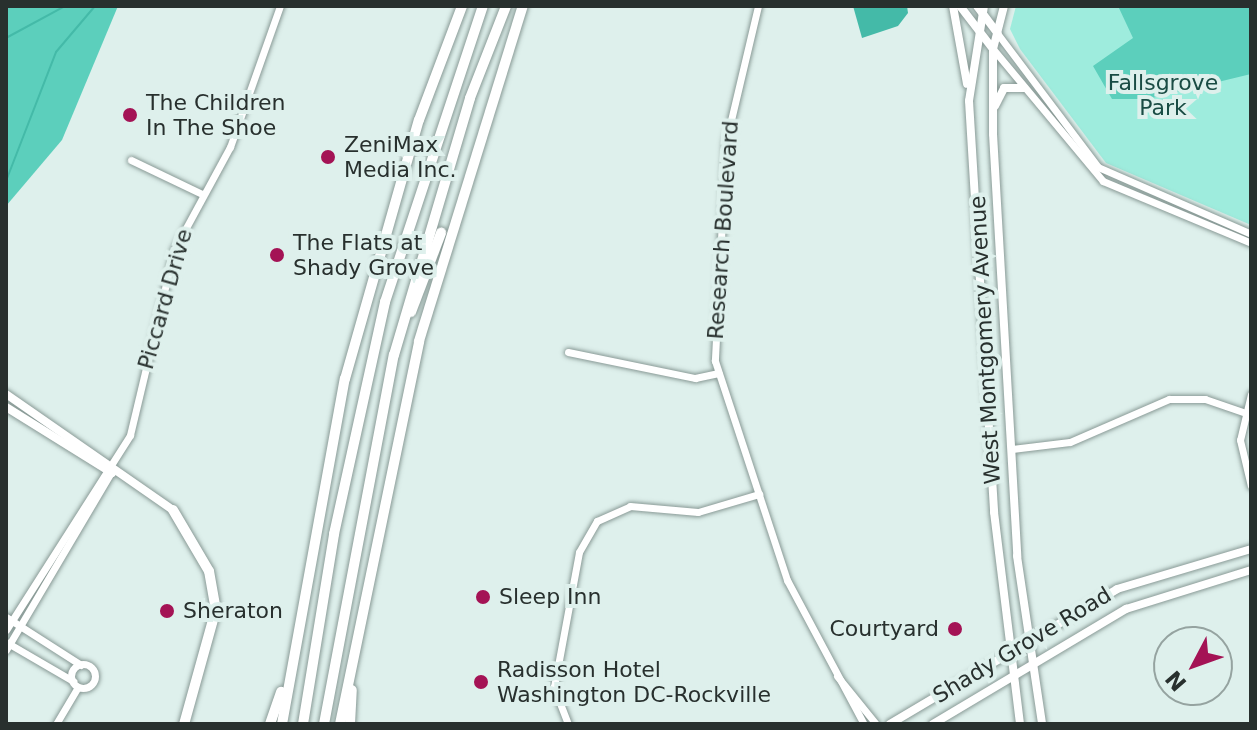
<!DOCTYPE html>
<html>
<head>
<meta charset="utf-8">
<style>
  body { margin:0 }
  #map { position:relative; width:1257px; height:730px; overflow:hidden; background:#def0ec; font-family:"DejaVu Sans",sans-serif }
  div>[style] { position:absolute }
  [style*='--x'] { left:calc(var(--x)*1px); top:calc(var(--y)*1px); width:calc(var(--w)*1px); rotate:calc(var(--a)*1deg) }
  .green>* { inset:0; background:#9eecdd }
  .forest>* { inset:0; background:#5ccfbc }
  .water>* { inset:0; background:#44baa8 }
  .stream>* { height:2px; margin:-1px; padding:0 1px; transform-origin:1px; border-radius:1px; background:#44baa8 }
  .roads { filter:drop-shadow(0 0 2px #899a96) drop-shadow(0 0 2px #899a96) }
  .minor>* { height:7px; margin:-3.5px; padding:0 3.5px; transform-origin:3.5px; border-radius:3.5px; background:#fff }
  .minor>.ring { margin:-3.5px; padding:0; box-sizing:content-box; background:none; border:7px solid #fff; border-radius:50% }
  .major>* { height:8px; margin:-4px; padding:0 4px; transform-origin:4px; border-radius:4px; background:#fff }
  .highway>* { height:10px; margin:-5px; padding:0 5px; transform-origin:5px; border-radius:5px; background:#fff }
  .dots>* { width:22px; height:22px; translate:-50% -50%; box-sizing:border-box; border:4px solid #def0ec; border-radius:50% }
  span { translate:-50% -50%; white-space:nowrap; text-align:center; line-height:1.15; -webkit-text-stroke:8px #def0ec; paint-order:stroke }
  .park-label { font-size:22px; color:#1a4c44 }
  .poi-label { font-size:22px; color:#28302e }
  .left { translate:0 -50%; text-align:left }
  .right { translate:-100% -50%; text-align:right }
  .street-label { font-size:22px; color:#28302e }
  .frame { position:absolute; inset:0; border:8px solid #28302e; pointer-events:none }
  .north { position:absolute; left:1153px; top:626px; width:80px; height:80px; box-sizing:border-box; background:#def0ec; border:2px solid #95a3a0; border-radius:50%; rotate:229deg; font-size:22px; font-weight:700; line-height:32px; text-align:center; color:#28302e }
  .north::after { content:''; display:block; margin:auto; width:28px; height:36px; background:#a41355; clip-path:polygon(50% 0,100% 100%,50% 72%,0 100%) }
</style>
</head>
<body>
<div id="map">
  <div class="green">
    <i style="clip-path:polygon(1016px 6px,1251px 6px,1251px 225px,1106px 163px,1020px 49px,1010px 29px)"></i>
  </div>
  <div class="forest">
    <i style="clip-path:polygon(6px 6px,118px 6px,62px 140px,6px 206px)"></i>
    <i style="clip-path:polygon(1118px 6px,1251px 6px,1251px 74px,1148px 99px,1112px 99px,1093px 66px,1133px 38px)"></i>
  </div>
  <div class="water">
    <i style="clip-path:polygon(853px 6px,907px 6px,908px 13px,898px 26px,862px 38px)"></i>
  </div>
  <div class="stream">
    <i style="--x:6;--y:38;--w:67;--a:-28.5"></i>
    <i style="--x:6;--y:181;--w:138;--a:-68.8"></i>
    <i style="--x:56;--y:52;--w:60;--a:-49.7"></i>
  </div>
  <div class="roads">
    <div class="minor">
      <i style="--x:758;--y:6;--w:139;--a:103.3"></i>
      <i style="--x:726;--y:141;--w:220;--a:92.9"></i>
      <i style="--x:715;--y:361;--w:231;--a:71.8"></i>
      <i style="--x:787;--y:580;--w:163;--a:61.9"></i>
      <i style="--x:997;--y:33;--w:168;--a:53"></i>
      <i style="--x:1098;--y:167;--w:167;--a:23.6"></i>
      <i style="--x:993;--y:49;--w:172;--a:50.2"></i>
      <i style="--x:1103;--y:181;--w:160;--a:22.7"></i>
      <i style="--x:131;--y:160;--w:79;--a:25.6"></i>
      <i style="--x:568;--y:352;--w:130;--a:11.6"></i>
      <i style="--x:695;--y:378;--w:24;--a:-12"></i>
      <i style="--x:1251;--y:394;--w:47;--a:103.4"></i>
      <i style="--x:1240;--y:440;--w:47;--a:76.6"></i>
      <i style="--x:1012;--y:449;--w:58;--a:-6.9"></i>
      <i style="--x:1070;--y:442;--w:108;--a:-23.5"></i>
      <i style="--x:1169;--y:399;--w:36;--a:0"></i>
      <i style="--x:1205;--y:399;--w:40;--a:18.9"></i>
      <i style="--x:6;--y:617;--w:89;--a:32.6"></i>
      <i style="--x:6;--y:630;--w:231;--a:-57.5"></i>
      <i style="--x:130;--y:435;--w:190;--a:-76.6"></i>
      <i style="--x:174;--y:250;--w:117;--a:-61.5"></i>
      <i style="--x:230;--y:147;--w:150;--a:-70.5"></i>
      <i style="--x:6;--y:642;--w:78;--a:30.2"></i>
      <i style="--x:6;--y:650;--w:210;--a:-59.4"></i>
      <i class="ring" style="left:71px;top:664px;width:17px;height:17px"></i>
      <i style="--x:837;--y:676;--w:62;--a:50.9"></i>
      <i style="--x:56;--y:724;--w:43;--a:-59.3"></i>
      <i style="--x:568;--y:724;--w:40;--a:-111"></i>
      <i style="--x:554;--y:687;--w:137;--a:-79.5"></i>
      <i style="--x:579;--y:552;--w:36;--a:-60"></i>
      <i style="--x:597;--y:521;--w:36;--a:-24"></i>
      <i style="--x:630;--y:506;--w:68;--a:5"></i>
      <i style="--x:698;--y:512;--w:64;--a:-16.4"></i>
    </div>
    <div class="major">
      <i style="--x:953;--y:6;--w:79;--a:79.8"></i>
      <i style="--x:960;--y:6;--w:54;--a:52.5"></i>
      <i style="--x:977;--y:6;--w:34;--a:53"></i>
      <i style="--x:984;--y:6;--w:96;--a:99"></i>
      <i style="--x:969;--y:101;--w:412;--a:86.5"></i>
      <i style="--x:994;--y:512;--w:214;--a:83"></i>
      <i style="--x:1004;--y:6;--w:44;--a:104.3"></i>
      <i style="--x:993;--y:49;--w:85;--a:90"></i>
      <i style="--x:993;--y:134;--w:423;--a:86.7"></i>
      <i style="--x:1017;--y:556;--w:170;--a:81.5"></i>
      <i style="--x:995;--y:106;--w:20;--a:-63"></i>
      <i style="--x:1004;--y:88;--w:20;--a:0"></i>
      <i style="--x:6;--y:394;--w:203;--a:34.8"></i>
      <i style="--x:6;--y:407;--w:125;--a:31.9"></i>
      <i style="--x:890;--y:724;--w:264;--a:-30.7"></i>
      <i style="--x:1117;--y:589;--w:140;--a:-16.6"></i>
      <i style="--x:933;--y:724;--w:225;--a:-30.8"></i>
      <i style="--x:1126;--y:609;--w:131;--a:-17.3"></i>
    </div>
    <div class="highway">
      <i style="--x:411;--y:312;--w:85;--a:-69.2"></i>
      <i style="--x:173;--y:510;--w:71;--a:59.5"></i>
      <i style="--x:209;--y:571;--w:39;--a:80"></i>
      <i style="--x:216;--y:609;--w:119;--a:105.5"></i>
      <i style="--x:270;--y:724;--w:34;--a:-71"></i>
      <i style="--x:282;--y:724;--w:351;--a:-79.7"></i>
      <i style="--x:345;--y:379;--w:269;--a:-74.1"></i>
      <i style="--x:419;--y:120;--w:122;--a:-69.3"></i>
      <i style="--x:303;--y:724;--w:193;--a:-80.7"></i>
      <i style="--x:334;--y:534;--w:238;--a:-77.6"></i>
      <i style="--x:385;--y:302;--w:312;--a:-71.7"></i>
      <i style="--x:324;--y:724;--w:376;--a:-79.3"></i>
      <i style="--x:394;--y:355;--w:268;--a:-73.5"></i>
      <i style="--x:470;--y:98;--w:99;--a:-68.6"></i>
      <i style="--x:340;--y:724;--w:391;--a:-78.3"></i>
      <i style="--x:419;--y:341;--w:351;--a:-72.8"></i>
      <i style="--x:350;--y:724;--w:34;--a:-87"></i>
    </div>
  </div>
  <div class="dots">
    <i style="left:130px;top:115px;background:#a41355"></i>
    <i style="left:328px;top:157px;background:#a41355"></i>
    <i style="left:277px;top:255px;background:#a41355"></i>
    <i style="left:483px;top:597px;background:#a41355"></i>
    <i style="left:167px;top:611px;background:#a41355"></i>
    <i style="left:955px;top:629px;background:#a41355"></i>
    <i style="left:481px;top:682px;background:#a41355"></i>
  </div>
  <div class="park-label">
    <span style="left:1163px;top:95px">Fallsgrove<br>Park</span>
  </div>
  <div class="poi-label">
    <span class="left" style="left:146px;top:115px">The Children<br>In The Shoe</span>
    <span class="left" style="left:344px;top:157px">ZeniMax<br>Media Inc.</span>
    <span class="left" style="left:293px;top:255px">The Flats at<br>Shady Grove</span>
    <span class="left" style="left:499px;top:597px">Sleep Inn</span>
    <span class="left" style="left:183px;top:611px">Sheraton</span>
    <span class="right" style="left:939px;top:629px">Courtyard</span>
    <span class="left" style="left:497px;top:682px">Radisson Hotel<br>Washington DC-Rockville</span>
  </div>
  <div class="street-label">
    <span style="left:723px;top:230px;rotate:-86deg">Research Boulevard</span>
    <span style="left:165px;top:299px;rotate:-74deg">Piccard Drive</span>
    <span style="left:985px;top:340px;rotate:-93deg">West Montgomery Avenue</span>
    <span style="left:1022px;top:645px;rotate:-31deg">Shady Grove Road</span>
  </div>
  <div class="frame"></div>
  <div class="north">N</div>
</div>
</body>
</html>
